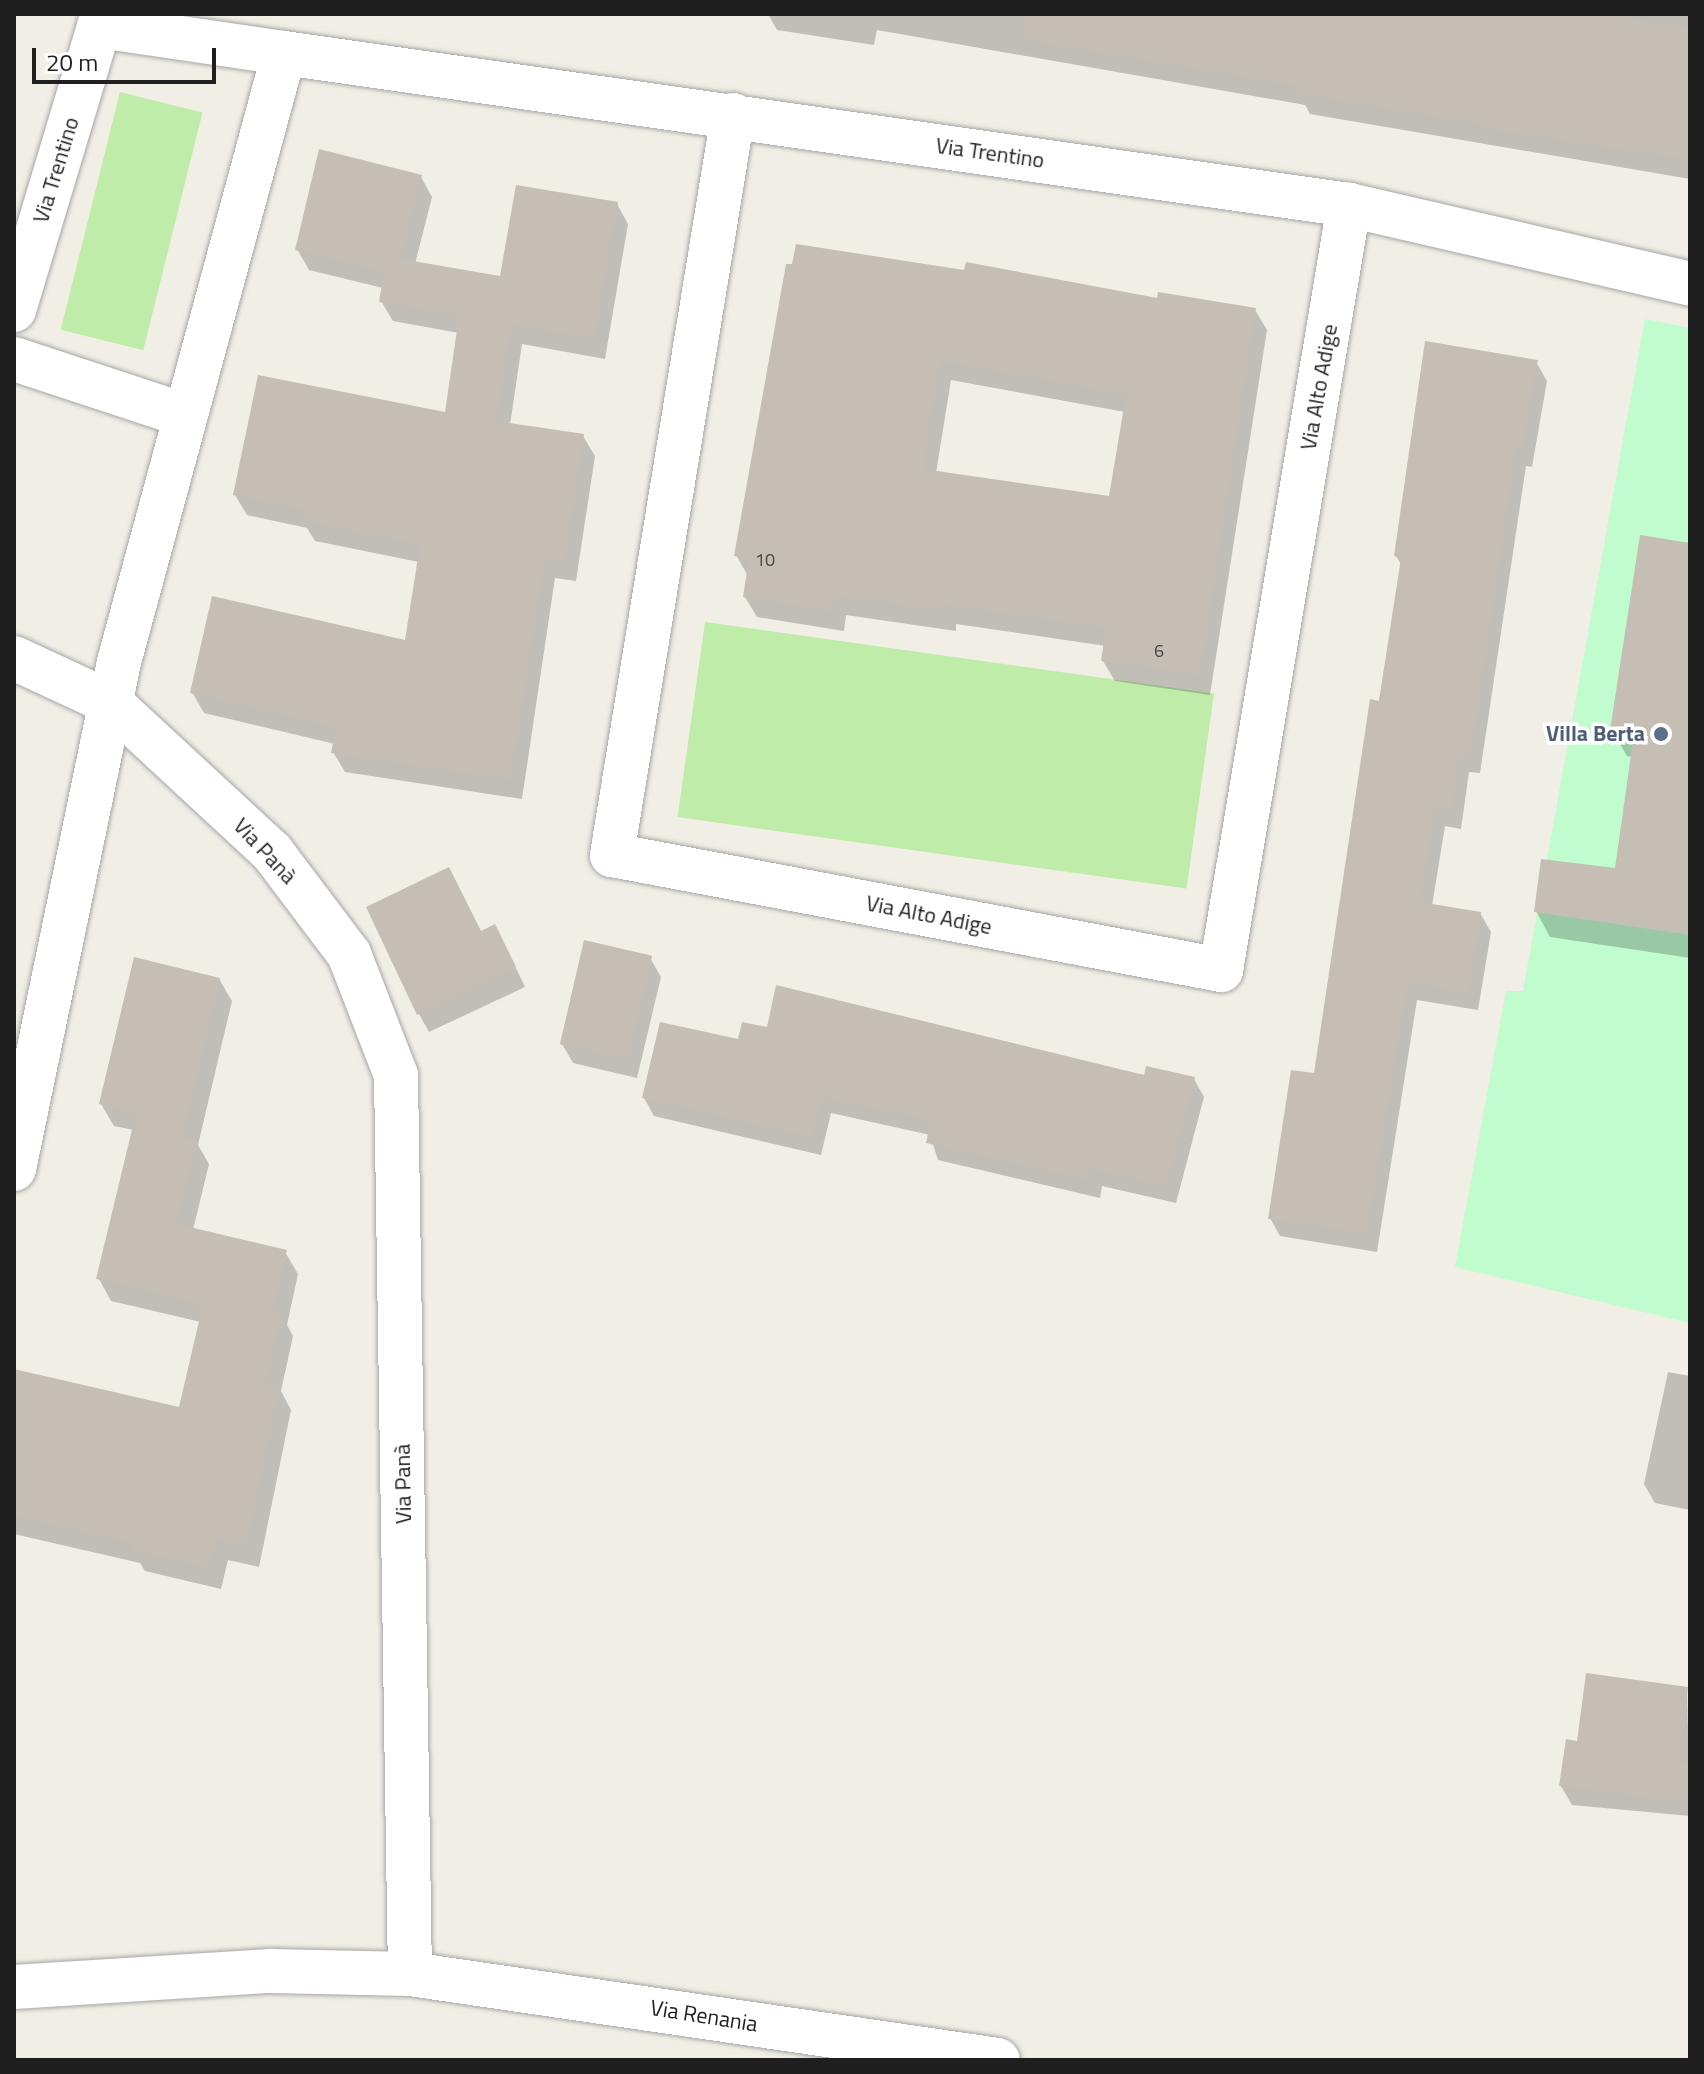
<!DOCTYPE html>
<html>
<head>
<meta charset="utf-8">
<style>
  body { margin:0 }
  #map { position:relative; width:1704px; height:2074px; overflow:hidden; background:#f0eee5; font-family:"Titillium Web",sans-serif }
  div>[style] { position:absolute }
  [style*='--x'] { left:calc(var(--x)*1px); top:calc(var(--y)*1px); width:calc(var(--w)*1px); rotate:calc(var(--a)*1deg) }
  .grass>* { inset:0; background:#bfeca9; transform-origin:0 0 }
  .park>* { inset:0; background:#c0fcce }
  .shadow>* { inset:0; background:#0003 }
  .building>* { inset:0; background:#c5beb4; transform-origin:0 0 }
  .roads { filter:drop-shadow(0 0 2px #a6a6a6) drop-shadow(0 0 2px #a6a6a6) }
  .street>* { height:44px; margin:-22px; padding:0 22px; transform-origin:22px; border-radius:22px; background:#fff }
  .dots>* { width:22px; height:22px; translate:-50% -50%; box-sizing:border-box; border:4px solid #fff; border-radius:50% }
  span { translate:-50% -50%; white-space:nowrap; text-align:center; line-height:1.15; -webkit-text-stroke:7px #fff; paint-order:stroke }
  .number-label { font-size:18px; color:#484744 }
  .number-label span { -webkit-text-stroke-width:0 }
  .street-label { font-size:22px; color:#1f1f1f }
  .service-label { font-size:22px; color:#4e5e75; font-weight:700 }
  .right { translate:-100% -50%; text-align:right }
  .frame { position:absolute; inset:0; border:16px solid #1f1f1f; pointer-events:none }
  .scale { position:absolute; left:32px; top:48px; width:184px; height:36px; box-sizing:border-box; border:4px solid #1f1f1f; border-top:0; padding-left:10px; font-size:24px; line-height:28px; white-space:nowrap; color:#1f1f1f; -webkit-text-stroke:6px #fff; paint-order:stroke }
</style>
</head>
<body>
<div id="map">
  <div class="grass">
    <i style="left:120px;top:92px;width:85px;height:245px;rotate:14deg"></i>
    <i style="left:705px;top:622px;width:514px;height:197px;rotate:8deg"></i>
  </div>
  <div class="park">
    <i style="clip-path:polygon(1645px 319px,1690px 328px,1690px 1323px,1455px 1267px,1506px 991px,1523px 991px)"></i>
  </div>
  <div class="shadow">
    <i style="clip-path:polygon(768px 14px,1690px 14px,1690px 179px,1310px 114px,1305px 105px,877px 30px,874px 45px,777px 30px)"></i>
    <i style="clip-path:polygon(421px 177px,432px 197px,415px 264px,502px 278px,617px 204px,628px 224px,605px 359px,522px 344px,510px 425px,583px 436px,595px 456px,576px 581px,555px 578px,522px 799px,345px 772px,333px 752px,335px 744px,204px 713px,192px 692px,406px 642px,419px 562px,315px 541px,307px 528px,247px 515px,235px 495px,446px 414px,459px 333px,393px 321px,381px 301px,383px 288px,309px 270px,297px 249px)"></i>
    <i style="clip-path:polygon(evenodd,788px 266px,1255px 310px,1267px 330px,1210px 695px,1115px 681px,1103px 661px,1106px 646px,956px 624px,956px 631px,846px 615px,844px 631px,757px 617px,745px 597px,748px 576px,736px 555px,788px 266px,951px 380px,1125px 412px,1111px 498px,936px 473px,951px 380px)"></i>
    <i style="clip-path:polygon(1536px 362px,1547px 381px,1532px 467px,1526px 466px,1480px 773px,1469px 772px,1461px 829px,1445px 826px,1432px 906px,1480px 913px,1491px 932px,1478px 1010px,1417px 1000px,1377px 1252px,1280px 1236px,1270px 1218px,1315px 1075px,1402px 566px,1396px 556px)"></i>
    <i style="clip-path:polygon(1690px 545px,1690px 958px,1550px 937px,1536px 911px,1617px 870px,1633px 757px,1627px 756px,1612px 730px)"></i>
    <i style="clip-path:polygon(481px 933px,505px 945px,525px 987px,429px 1032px,419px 1014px)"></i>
    <i style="clip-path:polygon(650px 958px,661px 977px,637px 1078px,573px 1063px,562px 1044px)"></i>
    <i style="clip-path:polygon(219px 979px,232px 1001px,198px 1145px,209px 1164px,193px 1230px,285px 1252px,298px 1274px,287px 1325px,293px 1336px,281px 1391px,291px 1410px,259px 1567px,228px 1560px,221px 1589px,145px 1571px,140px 1563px,14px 1534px,14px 1371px,180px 1409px,201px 1322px,111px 1301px,99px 1279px,134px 1130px,114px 1126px,101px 1104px)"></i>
    <i style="clip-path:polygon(739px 1042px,1194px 1079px,1204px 1097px,1176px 1203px,1102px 1186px,1100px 1198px,938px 1160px,930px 1135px,831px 1113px,821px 1155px,654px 1116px,644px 1098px)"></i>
    <i style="clip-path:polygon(1668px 1372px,1690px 1376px,1690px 1510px,1655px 1503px,1644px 1484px)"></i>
    <i style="clip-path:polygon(1687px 1689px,1690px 1816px,1572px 1805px,1561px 1786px,1578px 1743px)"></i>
  </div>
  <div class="building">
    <i style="clip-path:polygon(1023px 14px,1607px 14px,1690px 28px,1690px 160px,1485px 129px,1485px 125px,1296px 94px,1297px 86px,1027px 41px,1021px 39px)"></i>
    <i style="clip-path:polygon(319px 149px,422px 175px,401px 259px,500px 276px,516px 185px,618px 202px,594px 339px,511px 325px,497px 421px,584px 434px,565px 561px,545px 558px,511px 780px,331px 753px,336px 728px,190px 693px,212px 596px,405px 640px,420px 545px,301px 521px,304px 510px,233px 495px,258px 375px,445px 412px,459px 316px,379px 302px,384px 272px,295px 250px)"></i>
    <i style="clip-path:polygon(evenodd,796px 244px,964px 270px,966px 262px,1157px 298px,1158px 292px,1256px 308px,1200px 676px,1101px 661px,1106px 628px,946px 605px,945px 611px,835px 596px,833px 612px,743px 597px,749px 558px,734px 556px,786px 264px,792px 264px,796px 244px,940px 361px,1126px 395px,1109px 496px,923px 469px,940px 361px)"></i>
    <i style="clip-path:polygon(1425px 341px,1538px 360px,1522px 449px,1516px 448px,1471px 756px,1460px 755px,1451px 811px,1435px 809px,1420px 902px,1481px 912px,1468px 993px,1408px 982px,1367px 1234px,1268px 1219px,1291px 1070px,1314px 1073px,1370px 699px,1379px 701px,1401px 558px,1394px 556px)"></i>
    <i style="clip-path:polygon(1640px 535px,1690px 543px,1690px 935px,1534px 912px,1541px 859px,1615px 868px,1634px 734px,1610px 730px)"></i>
    <i style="clip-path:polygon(449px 867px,481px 931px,495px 924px,516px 967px,417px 1015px,366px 907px)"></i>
    <i style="left:584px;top:940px;width:70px;height:107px;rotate:13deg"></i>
    <i style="clip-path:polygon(134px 957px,220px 978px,183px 1137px,198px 1140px,177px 1224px,287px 1250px,273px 1310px,282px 1312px,266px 1383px,280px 1386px,247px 1546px,216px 1539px,209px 1568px,130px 1550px,132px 1543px,14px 1516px,14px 1369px,179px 1407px,203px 1304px,96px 1279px,136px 1113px,99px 1104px)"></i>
    <i style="clip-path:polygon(776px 985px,1144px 1075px,1146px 1066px,1195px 1077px,1167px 1186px,1092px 1169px,1090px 1181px,926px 1143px,931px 1121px,822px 1097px,812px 1138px,642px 1098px,660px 1022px,738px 1039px,742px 1022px,767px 1027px)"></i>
    <i style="clip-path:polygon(1586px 1673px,1688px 1687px,1678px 1761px,1690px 1764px,1690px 1803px,1559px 1786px,1566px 1739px,1577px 1741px)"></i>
  </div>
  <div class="roads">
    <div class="street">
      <i style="--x:733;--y:115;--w:750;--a:99.29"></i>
      <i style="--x:612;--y:855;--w:620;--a:10.69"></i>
      <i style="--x:1221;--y:970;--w:776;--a:-80.5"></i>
      <i style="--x:14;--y:310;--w:296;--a:-73.3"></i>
      <i style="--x:99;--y:26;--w:187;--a:8.3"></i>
      <i style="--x:14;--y:359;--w:179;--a:18.2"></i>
      <i style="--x:14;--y:658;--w:107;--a:24.9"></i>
      <i style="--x:111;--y:703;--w:219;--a:42.8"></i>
      <i style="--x:272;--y:852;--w:128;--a:53"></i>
      <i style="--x:349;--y:954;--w:130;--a:68.8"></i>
      <i style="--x:396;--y:1075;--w:899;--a:89.11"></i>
      <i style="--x:14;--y:1169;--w:518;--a:-78.3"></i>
      <i style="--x:119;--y:662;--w:631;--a:-74.84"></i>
      <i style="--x:284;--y:53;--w:1076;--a:8.12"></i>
      <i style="--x:1349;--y:205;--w:350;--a:13"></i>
      <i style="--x:14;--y:1987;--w:257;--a:-3.6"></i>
      <i style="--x:271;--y:1971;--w:139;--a:1.2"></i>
      <i style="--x:410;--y:1974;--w:594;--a:8.32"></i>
    </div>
  </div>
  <div class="dots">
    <i style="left:1661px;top:734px;background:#5c6f8a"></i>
  </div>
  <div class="number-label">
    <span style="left:765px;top:560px">10</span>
    <span style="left:1159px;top:651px">6</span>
  </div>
  <div class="street-label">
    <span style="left:990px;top:153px;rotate:8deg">Via Trentino</span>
    <span style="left:56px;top:170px;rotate:-73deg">Via Trentino</span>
    <span style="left:1319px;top:387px;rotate:-80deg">Via Alto Adige</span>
    <span style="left:265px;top:851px;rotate:47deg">Via Panà</span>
    <span style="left:929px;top:915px;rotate:11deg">Via Alto Adige</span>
    <span style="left:403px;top:1484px;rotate:-91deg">Via Panà</span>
    <span style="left:704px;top:2016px;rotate:9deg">Via Renania</span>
  </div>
  <div class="service-label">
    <span class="right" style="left:1645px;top:734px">Villa Berta</span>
  </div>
  <div class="frame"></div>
  <div class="scale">20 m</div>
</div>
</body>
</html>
